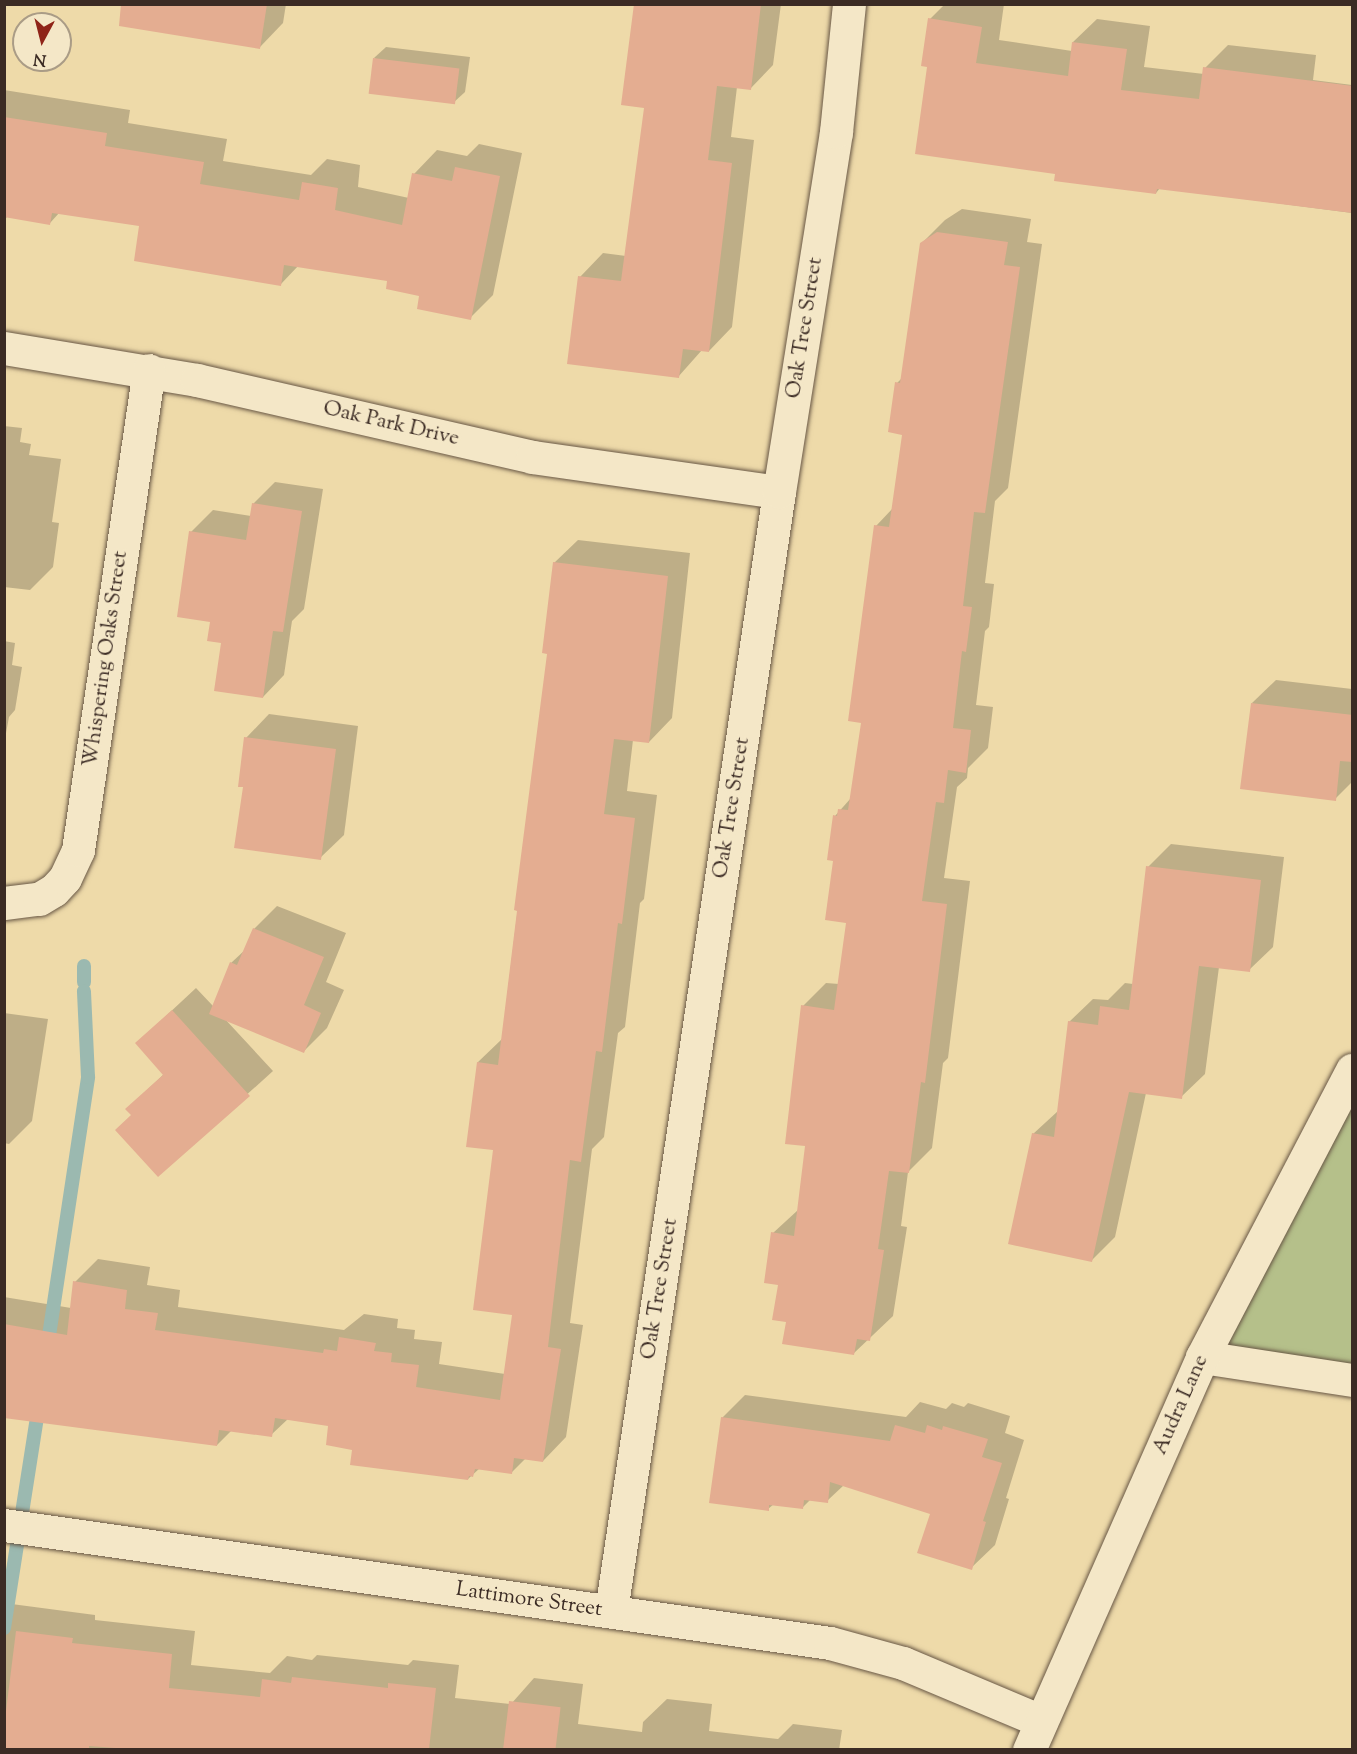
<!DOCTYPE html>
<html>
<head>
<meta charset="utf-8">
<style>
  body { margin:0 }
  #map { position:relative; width:1357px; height:1754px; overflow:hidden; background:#eedaa9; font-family:"Sorts Mill Goudy",serif }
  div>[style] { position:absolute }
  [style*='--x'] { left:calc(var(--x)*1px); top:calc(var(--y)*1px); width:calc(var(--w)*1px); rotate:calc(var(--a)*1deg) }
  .green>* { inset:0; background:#b5c08a }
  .shadow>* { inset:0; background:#0003 }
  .stream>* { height:14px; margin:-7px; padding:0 7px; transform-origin:7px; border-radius:7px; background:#9bb9b0 }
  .building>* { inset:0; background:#e4ad91; transform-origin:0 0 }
  .roads { filter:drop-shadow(0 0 2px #685745) drop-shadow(0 0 2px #685745) }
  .minor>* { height:33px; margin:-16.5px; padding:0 16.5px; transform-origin:16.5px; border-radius:16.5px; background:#f4e7c7 }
  .tertiary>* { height:33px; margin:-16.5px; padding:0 16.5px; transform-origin:16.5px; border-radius:16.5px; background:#f4e7c7 }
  span { translate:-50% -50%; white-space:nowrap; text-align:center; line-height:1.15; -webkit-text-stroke:6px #f4e7c7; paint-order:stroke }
  .street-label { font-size:21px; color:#3b2b24 }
  .frame { position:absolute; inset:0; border:6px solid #3b2b24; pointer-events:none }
  .north { position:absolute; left:12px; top:12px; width:60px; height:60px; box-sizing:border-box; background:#f4e7c7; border:2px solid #aa9c86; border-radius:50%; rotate:187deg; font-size:16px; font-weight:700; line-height:24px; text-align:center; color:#3b2b24 }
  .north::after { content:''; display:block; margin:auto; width:21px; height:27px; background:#8f2418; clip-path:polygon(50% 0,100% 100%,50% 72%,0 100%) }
</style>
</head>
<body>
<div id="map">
  <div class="green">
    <i style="clip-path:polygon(1352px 1070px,1352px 1380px,1202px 1357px)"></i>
  </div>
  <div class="shadow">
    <i style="clip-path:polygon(159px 4px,286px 4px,283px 23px,260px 47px)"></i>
    <i style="clip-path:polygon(648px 4px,781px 4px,773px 65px,750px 89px,737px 87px,731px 137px,754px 140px,732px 327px,709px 351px,702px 350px,678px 377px,580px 277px,603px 253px,626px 256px,646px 106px)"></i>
    <i style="clip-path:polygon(945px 4px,1004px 4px,999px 40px,1072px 51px,1073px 42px,1097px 19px,1150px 26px,1144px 67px,1204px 74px,1205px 68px,1228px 45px,1316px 55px,1313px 80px,1352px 85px,1352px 213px,1160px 188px,1156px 193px,1057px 173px,929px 66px,930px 19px)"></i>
    <i style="clip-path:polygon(386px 47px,470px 57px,465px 92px,453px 103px,374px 58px)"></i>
    <i style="clip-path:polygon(4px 90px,130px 110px,128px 123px,227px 139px,223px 161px,311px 175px,327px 159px,360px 165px,358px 187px,409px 198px,414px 174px,437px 150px,467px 156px,479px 144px,522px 153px,493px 295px,470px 318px,389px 280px,299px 265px,281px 284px,141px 225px,60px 212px,50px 223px,8px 216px,4px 220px)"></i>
    <i style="clip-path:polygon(962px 209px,1031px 219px,1027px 242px,1042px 244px,1008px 488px,995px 501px,985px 583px,994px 584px,989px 627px,985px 631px,976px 705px,993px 707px,988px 748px,968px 768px,967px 778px,957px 787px,944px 878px,970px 881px,948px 1058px,943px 1063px,932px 1148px,908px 1172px,901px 1226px,907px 1227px,893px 1316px,853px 1354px,788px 1321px,773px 1233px,798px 1210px,806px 1145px,803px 1006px,826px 983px,839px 984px,848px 922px,835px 859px,835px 816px,851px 798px,863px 721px,876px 526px,893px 508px,904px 434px,897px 383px,902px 378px,921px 244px,945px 220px)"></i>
    <i style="clip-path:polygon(4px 426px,22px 428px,20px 442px,31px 444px,29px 455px,61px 459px,52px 522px,59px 523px,53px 567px,30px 590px,4px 587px)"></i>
    <i style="clip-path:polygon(275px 482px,323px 489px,304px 609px,292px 621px,284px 675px,263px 697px,222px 641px,212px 621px,191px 532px,213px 510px,251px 516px,253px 504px)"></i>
    <i style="clip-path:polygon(578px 540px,690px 553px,672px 718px,649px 742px,633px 740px,627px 791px,657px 795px,644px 899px,640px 903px,625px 1027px,618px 1033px,604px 1137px,592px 1149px,570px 1323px,583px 1325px,566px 1437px,543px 1461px,526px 1458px,511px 1473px,480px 1468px,468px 1479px,354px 1448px,330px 1424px,289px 1418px,271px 1435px,232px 1430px,217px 1445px,4px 1416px,4px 1297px,71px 1308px,75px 1282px,98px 1259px,150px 1267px,147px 1285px,180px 1290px,178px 1307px,344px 1330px,364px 1314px,398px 1319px,397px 1328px,415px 1330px,414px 1339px,442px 1342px,439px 1364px,505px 1374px,514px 1313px,495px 1149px,478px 1062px,502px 1039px,549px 652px,554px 563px)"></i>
    <i style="clip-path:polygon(4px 641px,15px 643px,12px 665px,22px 667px,15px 710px,9px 717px,4px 744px)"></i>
    <i style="clip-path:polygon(1276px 680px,1352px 689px,1352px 782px,1335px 799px,1252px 703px)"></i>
    <i style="clip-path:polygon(269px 714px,358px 726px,344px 835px,320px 858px,244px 786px,246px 738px)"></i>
    <i style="clip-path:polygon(1171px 844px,1284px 857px,1273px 947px,1249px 970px,1219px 967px,1205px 1074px,1181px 1097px,1146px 1093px,1115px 1237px,1092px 1260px,1033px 1134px,1058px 1111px,1069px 1022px,1093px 999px,1108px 1000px,1125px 983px,1133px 984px,1148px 867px)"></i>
    <i style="clip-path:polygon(277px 906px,346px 933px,326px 982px,344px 990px,327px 1028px,304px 1051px,224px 1018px,273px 1071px,158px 1175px,133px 1115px,127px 1109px,164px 1074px,137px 1043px,196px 988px,213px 1006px,231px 963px,246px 949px,254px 929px)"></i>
    <i style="clip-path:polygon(4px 1013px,48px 1019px,32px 1121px,9px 1144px,4px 1143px)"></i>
    <i style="clip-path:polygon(745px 1395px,906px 1417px,920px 1402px,946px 1409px,952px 1403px,964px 1407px,968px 1403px,1010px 1416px,1005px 1433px,1024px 1440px,1006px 1498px,1009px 1499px,995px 1545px,971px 1568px,932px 1513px,844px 1485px,827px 1501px,811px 1499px,802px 1508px,774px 1504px,768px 1509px,722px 1418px)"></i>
    <i style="clip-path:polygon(4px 1603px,95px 1615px,95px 1620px,195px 1631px,191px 1665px,270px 1673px,287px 1656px,312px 1660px,317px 1655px,408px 1665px,413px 1660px,459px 1665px,455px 1698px,511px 1704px,534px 1678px,583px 1684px,578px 1724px,642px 1732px,643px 1722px,667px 1699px,712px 1704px,709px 1731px,778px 1739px,793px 1724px,842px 1730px,839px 1750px,4px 1750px,7px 1715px,4px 1715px)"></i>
  </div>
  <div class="stream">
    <i style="--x:84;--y:966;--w:16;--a:90"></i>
    <i style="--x:47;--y:1349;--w:275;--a:-81.4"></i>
    <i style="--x:88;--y:1077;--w:86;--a:-92.7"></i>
    <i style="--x:4;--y:1628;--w:227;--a:-81.1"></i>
  </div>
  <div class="building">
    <i style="clip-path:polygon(121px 4px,267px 4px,260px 49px,119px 26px)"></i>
    <i style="clip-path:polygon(634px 4px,761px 4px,751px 90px,717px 86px,708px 160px,732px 163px,709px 352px,683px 349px,679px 378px,567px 364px,578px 276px,621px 281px,644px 108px,621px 105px)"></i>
    <i style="clip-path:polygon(928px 18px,982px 27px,976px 63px,1068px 76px,1072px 42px,1127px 49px,1121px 90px,1199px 99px,1203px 67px,1353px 86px,1353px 213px,1157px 189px,1156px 194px,1054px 181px,1055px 174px,915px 154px,927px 67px,921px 66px)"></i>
    <i style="left:373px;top:58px;width:87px;height:36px;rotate:7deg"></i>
    <i style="clip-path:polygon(4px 117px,107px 133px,105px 146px,204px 162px,200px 184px,299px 200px,302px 182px,338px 188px,335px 210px,402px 225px,412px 173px,452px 181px,455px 167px,500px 176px,471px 320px,417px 309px,419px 296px,386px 289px,387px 281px,284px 265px,281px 286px,134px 261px,139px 226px,52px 213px,50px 225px,4px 217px)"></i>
    <i style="clip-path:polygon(937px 232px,1008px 242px,1004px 265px,1020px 267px,985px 513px,974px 512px,963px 606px,972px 607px,966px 652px,962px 651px,953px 728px,971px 730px,966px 773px,948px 770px,944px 803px,936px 802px,922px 901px,947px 904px,925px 1083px,921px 1082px,909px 1173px,889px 1171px,878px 1249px,884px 1250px,870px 1341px,857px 1339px,854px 1355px,782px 1344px,786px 1322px,772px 1320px,778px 1285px,764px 1283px,771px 1232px,794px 1236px,805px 1146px,785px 1144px,801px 1005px,834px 1010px,846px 923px,825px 920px,833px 861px,827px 860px,833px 815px,837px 816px,838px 809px,848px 810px,861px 723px,848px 721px,874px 525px,889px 527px,902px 435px,888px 432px,895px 382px,900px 383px,920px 243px)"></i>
    <i style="clip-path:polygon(252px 503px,302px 511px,283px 632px,273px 631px,263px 698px,214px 691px,221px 643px,207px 641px,210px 622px,177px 617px,189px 531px,246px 540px)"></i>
    <i style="clip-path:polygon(553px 562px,668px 576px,649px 743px,614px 739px,604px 814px,635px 818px,622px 924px,618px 923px,602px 1052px,596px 1051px,581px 1162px,570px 1160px,548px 1347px,561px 1349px,543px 1462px,514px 1458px,512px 1474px,475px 1469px,473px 1477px,469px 1476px,468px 1480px,350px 1465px,352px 1450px,326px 1445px,328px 1426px,275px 1418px,272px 1437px,219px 1430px,217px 1446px,4px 1418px,4px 1324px,67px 1335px,73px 1281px,127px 1290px,125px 1309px,158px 1313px,155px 1330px,323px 1353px,324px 1349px,337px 1351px,339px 1337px,376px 1343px,374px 1351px,392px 1353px,391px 1362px,419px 1365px,416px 1387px,500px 1400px,512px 1315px,473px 1310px,493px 1150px,466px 1147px,477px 1062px,498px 1065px,517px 911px,514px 910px,547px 654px,542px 653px)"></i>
    <i style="clip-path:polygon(1251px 703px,1353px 715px,1353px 762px,1340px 761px,1336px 801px,1240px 789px)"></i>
    <i style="clip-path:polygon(244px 737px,336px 749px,321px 860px,234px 848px,243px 787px,238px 787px)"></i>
    <i style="clip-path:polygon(1146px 866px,1261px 880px,1250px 972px,1199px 966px,1182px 1099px,1129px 1092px,1092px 1262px,1008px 1244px,1032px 1133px,1054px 1137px,1068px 1021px,1098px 1025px,1100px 1006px,1129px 1010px)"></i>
    <i style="clip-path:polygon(253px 928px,324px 957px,304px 1005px,321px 1013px,304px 1053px,209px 1014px,230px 962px,237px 965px)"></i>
    <i style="clip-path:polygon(172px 1010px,250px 1096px,158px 1177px,115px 1130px,131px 1115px,125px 1109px,163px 1075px,135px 1043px)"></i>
    <i style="clip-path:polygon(721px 1417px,890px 1441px,895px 1425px,925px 1433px,927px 1425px,942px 1430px,943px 1426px,988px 1439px,982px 1457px,1002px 1463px,983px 1521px,986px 1522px,972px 1570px,917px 1553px,930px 1514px,830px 1482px,828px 1503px,804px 1500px,803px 1509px,769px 1505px,769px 1511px,709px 1503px)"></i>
    <i style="clip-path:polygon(16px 1631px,73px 1638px,72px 1643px,172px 1654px,169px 1688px,260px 1697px,262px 1679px,291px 1683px,292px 1677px,388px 1688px,388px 1683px,436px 1688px,429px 1749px,128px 1749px,89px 1746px,89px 1749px,4px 1749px,4px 1727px)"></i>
    <i style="left:509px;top:1701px;width:52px;height:48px;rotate:7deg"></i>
  </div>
  <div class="roads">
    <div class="minor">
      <i style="--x:4;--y:348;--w:196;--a:9.4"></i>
      <i style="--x:197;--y:380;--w:344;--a:12.9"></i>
      <i style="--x:532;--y:457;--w:249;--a:8.1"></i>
      <i style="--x:4;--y:903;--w:35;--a:-7"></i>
      <i style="--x:39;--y:899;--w:17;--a:-31"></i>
      <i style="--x:54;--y:890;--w:16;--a:-47"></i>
      <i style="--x:65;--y:878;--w:31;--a:-65"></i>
      <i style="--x:78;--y:850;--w:485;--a:-81.6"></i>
      <i style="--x:1202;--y:1357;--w:152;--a:8.7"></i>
      <i style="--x:4;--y:1525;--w:834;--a:8.13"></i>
      <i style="--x:830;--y:1643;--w:76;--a:15.3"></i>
      <i style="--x:903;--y:1663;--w:150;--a:22.8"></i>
      <i style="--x:611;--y:1611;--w:1132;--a:-81.46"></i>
      <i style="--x:779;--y:492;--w:364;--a:-81"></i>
      <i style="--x:836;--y:132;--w:129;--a:-84.2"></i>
    </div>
    <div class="tertiary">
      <i style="--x:1029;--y:1750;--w:429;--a:-66.2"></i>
      <i style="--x:1202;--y:1357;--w:324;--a:-62.4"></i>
    </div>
  </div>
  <div class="street-label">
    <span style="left:805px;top:328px;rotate:-81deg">Oak Tree Street</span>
    <span style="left:391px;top:424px;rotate:13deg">Oak Park Drive</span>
    <span style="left:106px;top:659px;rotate:-82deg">Whispering Oaks Street</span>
    <span style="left:732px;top:808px;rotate:-81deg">Oak Tree Street</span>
    <span style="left:660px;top:1289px;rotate:-81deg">Oak Tree Street</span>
    <span style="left:1181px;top:1405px;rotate:-66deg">Audra Lane</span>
    <span style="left:529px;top:1600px;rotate:8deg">Lattimore Street</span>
  </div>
  <div class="frame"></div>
  <div class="north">N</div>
</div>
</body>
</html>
